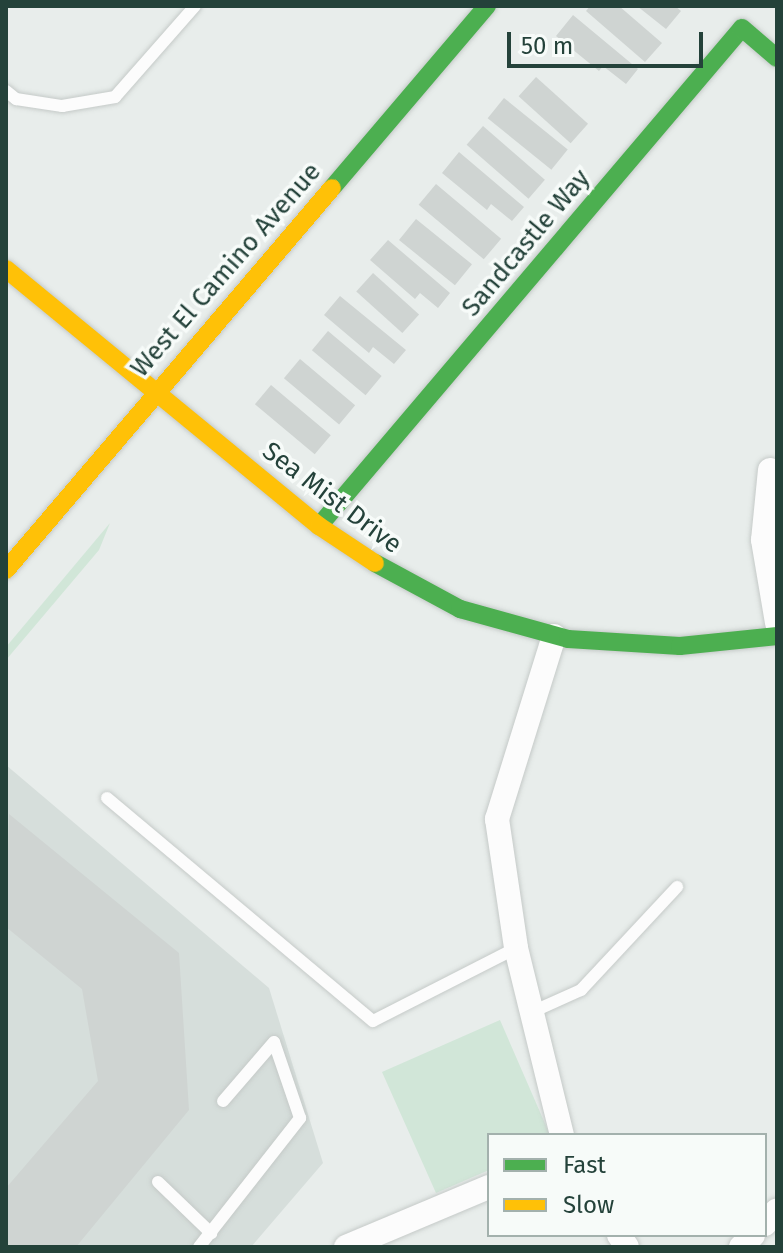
<!DOCTYPE html>
<html>
<head>
<meta charset="utf-8">
<style>
  body { margin:0 }
  #map { position:relative; width:783px; height:1253px; overflow:hidden; background:#e8edeb; font-family:"Fira Sans",sans-serif }
  div>[style] { position:absolute }
  [style*='--x'] { left:calc(var(--x)*1px); top:calc(var(--y)*1px); width:calc(var(--w)*1px); rotate:calc(var(--a)*1deg) }
  .built>* { inset:0; background:#d6dedb }
  .green>* { inset:0; background:#d1e6d8 }
  .building>* { inset:0; background:#cfd4d2; transform-origin:0 0 }
  .roads { filter:drop-shadow(0 0 2px #c5cac8) drop-shadow(0 0 2px #c5cac8) }
  .lane>* { height:12px; margin:-6px; padding:0 6px; transform-origin:6px; border-radius:6px; background:#fcfcfc }
  .street>* { height:24px; margin:-12px; padding:0 12px; transform-origin:12px; border-radius:12px; background:#fcfcfc }
  .fast>* { height:18px; margin:-9px; padding:0 9px; transform-origin:9px; border-radius:9px; background:#4caf50 }
  .slow>* { height:18px; margin:-9px; padding:0 9px; transform-origin:9px; border-radius:9px; background:#ffc107 }
  span { translate:-50% -50%; white-space:nowrap; text-align:center; line-height:1.15; -webkit-text-stroke:7px #f7fbf9; paint-order:stroke }
  .street-label { font-size:26px; color:#24423a }
  .frame { position:absolute; inset:0; border:8px solid #24423a; pointer-events:none }
  .legend { position:absolute; left:487px; top:1133px; width:280px; height:104px; box-sizing:border-box; background:#f7fbf9; border:2px solid #a3b1ad; margin:0; padding:10px 14px; list-style:none; font-size:24px; color:#24423a }
  .legend li { display:flex; align-items:center; gap:16px; height:40px }
  .legend b { width:40px; border:2px solid #a3b1ad }
  .scale { position:absolute; left:507px; top:32px; width:196px; height:36px; box-sizing:border-box; border:4px solid #24423a; border-top:0; padding-left:10px; font-size:24px; line-height:28px; white-space:nowrap; color:#24423a; -webkit-text-stroke:6px #f7fbf9; paint-order:stroke }
</style>
</head>
<body>
<div id="map">
  <div class="built">
    <i style="clip-path:polygon(6px 765px,269px 988px,323px 1163px,251px 1247px,6px 1247px)"></i>
  </div>
  <div class="green">
    <i style="clip-path:polygon(110px 523px,99px 550px,6px 660px,6px 647px)"></i>
    <i style="clip-path:polygon(500px 1020px,550px 1135px,489px 1135px,489px 1170px,436px 1193px,382px 1072px)"></i>
  </div>
  <div class="building">
    <i style="clip-path:polygon(590px 6px,619px 6px,662px 43px,645px 62px,586px 11px)"></i>
    <i style="clip-path:polygon(637px 6px,675px 6px,681px 11px,666px 29px)"></i>
    <i style="clip-path:polygon(573px 15px,638px 69px,626px 84px,603px 66px,599px 71px,556px 36px)"></i>
    <i style="left:536px;top:77px;width:70px;height:26px;rotate:42deg"></i>
    <i style="left:504px;top:98px;width:82px;height:26px;rotate:39deg"></i>
    <i style="left:483px;top:126px;width:82px;height:25px;rotate:41deg"></i>
    <i style="clip-path:polygon(459px 152px,524px 207px,512px 221px,491px 204px,487px 210px,442px 173px)"></i>
    <i style="left:436px;top:184px;width:85px;height:27px;rotate:40deg"></i>
    <i style="left:416px;top:219px;width:72px;height:27px;rotate:39deg"></i>
    <i style="clip-path:polygon(388px 240px,450px 293px,438px 308px,420px 293px,415px 299px,370px 260px)"></i>
    <i style="left:373px;top:273px;width:62px;height:25px;rotate:42deg"></i>
    <i style="clip-path:polygon(340px 296px,406px 350px,394px 364px,373px 347px,369px 353px,324px 315px)"></i>
    <i style="left:328px;top:331px;width:70px;height:25px;rotate:40deg"></i>
    <i style="left:300px;top:359px;width:72px;height:25px;rotate:40deg"></i>
    <i style="left:271px;top:385px;width:78px;height:25px;rotate:40deg"></i>
    <i style="clip-path:polygon(9px 814px,179px 953px,189px 1110px,76px 1247px,6px 1247px,6px 1188px,98px 1081px,82px 989px,6px 927px)"></i>
  </div>
  <div class="roads">
    <div class="lane">
      <i style="--x:6;--y:91;--w:13;--a:39"></i>
      <i style="--x:16;--y:99;--w:47;--a:8.7"></i>
      <i style="--x:62;--y:106;--w:54;--a:-9.6"></i>
      <i style="--x:115;--y:97;--w:121;--a:-48.7"></i>
      <i style="--x:107;--y:798;--w:347;--a:40"></i>
      <i style="--x:373;--y:1021;--w:161;--a:-27"></i>
      <i style="--x:532;--y:1012;--w:54;--a:-24.2"></i>
      <i style="--x:581;--y:990;--w:141;--a:-47"></i>
      <i style="--x:158;--y:1182;--w:74;--a:43.9"></i>
      <i style="--x:199;--y:1247;--w:164;--a:-51.9"></i>
      <i style="--x:300;--y:1118;--w:80;--a:-108.9"></i>
      <i style="--x:274;--y:1042;--w:78;--a:130.8"></i>
    </div>
    <div class="street">
      <i style="--x:770;--y:470;--w:70;--a:95.7"></i>
      <i style="--x:763;--y:540;--w:84;--a:80.4"></i>
      <i style="--x:554;--y:636;--w:192;--a:107.3"></i>
      <i style="--x:497;--y:819;--w:130;--a:81.6"></i>
      <i style="--x:516;--y:948;--w:193;--a:76.2"></i>
      <i style="--x:765;--y:1224;--w:18;--a:-49"></i>
      <i style="--x:619;--y:1235;--w:14;--a:56"></i>
      <i style="--x:346;--y:1247;--w:155;--a:-22.8"></i>
      <i style="--x:741;--y:1247;--w:17;--a:-45"></i>
    </div>
    <div class="fast">
      <i style="--x:332;--y:188;--w:239;--a:-49.6"></i>
      <i style="--x:319;--y:526;--w:653;--a:-49.66"></i>
      <i style="--x:742;--y:28;--w:46;--a:40.6"></i>
      <i style="--x:375;--y:563;--w:97;--a:28.4"></i>
      <i style="--x:460;--y:609;--w:112;--a:15.5"></i>
      <i style="--x:568;--y:639;--w:112;--a:3.6"></i>
      <i style="--x:680;--y:646;--w:98;--a:-5.9"></i>
    </div>
    <div class="slow">
      <i style="--x:6;--y:269;--w:405;--a:39.4"></i>
      <i style="--x:319;--y:526;--w:67;--a:33.5"></i>
      <i style="--x:6;--y:570;--w:502;--a:-49.52"></i>
    </div>
  </div>
  <div class="street-label">
    <span style="left:526px;top:243px;rotate:-50deg">Sandcastle Way</span>
    <span style="left:226px;top:270px;rotate:-49deg">West El Camino Avenue</span>
    <span style="left:332px;top:498px;rotate:37deg">Sea Mist Drive</span>
  </div>
  <div class="frame"></div>
  <ul class="legend">
  <li><b style="height:10px;background:#4caf50"></b>Fast</li>
  <li><b style="height:10px;background:#ffc107"></b>Slow</li>
  </ul>
  <div class="scale">50 m</div>
</div>
</body>
</html>
